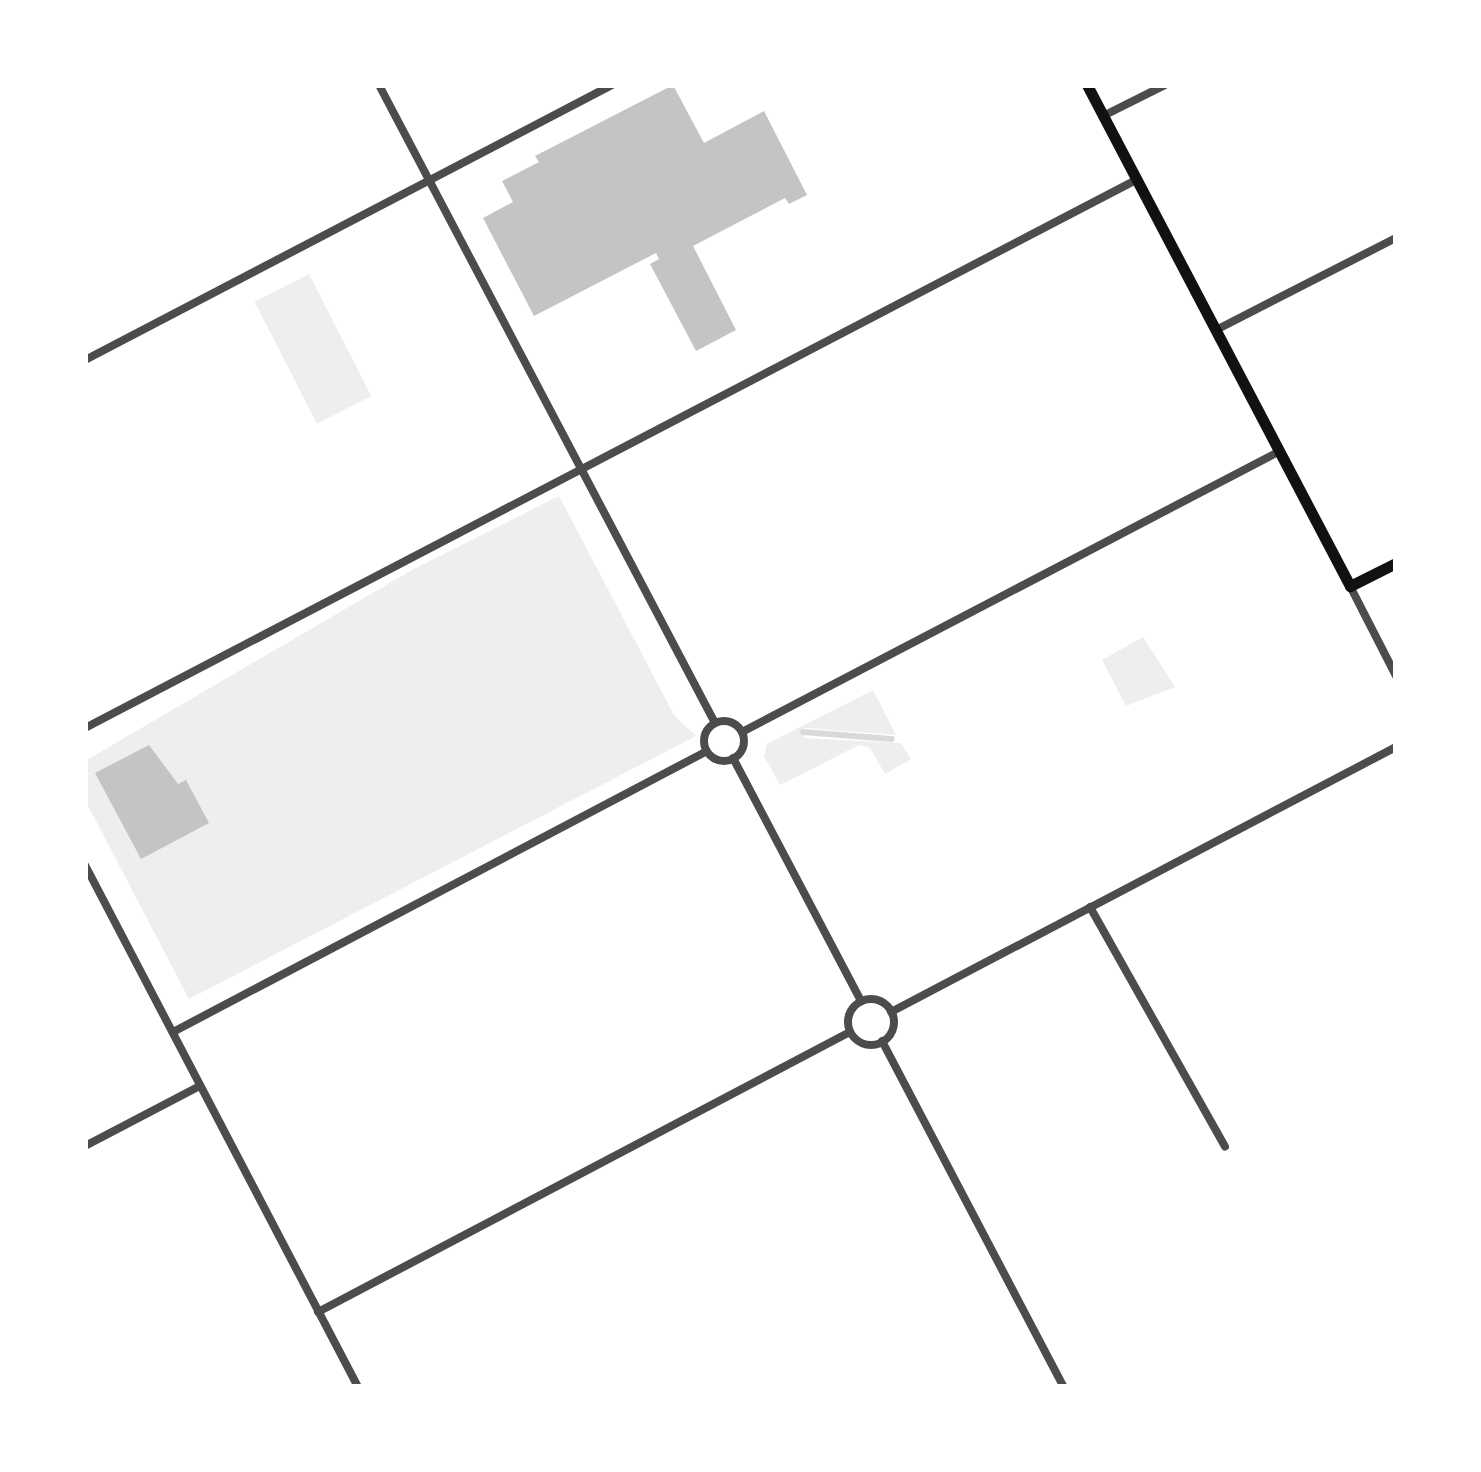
<!DOCTYPE html>
<html>
<head>
<meta charset="utf-8">
<style>
  body { margin:0 }
  #map { position:relative; width:1481px; height:1472px; overflow:hidden; background:#fff; font-family:"Varela Round",sans-serif }
  div>[style] { position:absolute }
  [style*='--x'] { left:calc(var(--x)*1px); top:calc(var(--y)*1px); width:calc(var(--w)*1px); rotate:calc(var(--a)*1deg) }
  .green>* { inset:0; background:#eee; transform-origin:0 0 }
  .stream>* { height:6px; margin:-3px; padding:0 3px; transform-origin:3px; border-radius:3px; background:#d9d9d9 }
  .building>* { inset:0; background:#c4c4c4 }
  .minor>* { height:8px; margin:-4px; padding:0 4px; transform-origin:4px; border-radius:4px; background:#4c4c4c }
  .minor>.ring { margin:-4px; padding:0; box-sizing:content-box; background:none; border:8px solid #4c4c4c; border-radius:50% }
  .secondary>* { height:11px; margin:-5.5px; padding:0 5.5px; transform-origin:5.5px; border-radius:5.5px; background:#111 }
  span { translate:-50% -50%; white-space:nowrap; text-align:center; line-height:1.15; -webkit-text-stroke:8px #fff; paint-order:stroke }
  .frame { position:absolute; inset:0; border:88px solid #fff; pointer-events:none }
</style>
</head>
<body>
<div id="map">
  <div class="green">
    <i style="left:309px;top:274px;width:137px;height:61px;rotate:63deg"></i>
    <i style="clip-path:polygon(559px 496px,674px 715px,696px 736px,189px 999px,85px 800px,85px 761px,412px 570px)"></i>
    <i style="clip-path:polygon(1143px 637px,1175px 687px,1126px 706px,1102px 660px)"></i>
    <i style="clip-path:polygon(873px 690px,896px 735px,804px 728px,803px 738px,901px 743px,911px 759px,885px 774px,870px 748px,859px 745px,780px 785px,764px 756px,767px 744px)"></i>
  </div>
  <div class="stream">
    <i style="--x:803;--y:732;--w:89;--a:4.5"></i>
  </div>
  <div class="building">
    <i style="clip-path:polygon(673px 85px,704px 143px,764px 111px,807px 195px,789px 204px,785px 198px,693px 246px,736px 330px,696px 351px,650px 264px,659px 259px,656px 253px,534px 316px,483px 218px,513px 202px,502px 181px,539px 162px,535px 156px)"></i>
    <i style="clip-path:polygon(149px 745px,178px 784px,186px 780px,209px 823px,141px 859px,95px 773px)"></i>
  </div>
  <div class="minor">
    <i style="--x:379;--y:85;--w:721;--a:62.23"></i>
    <i style="--x:1103;--y:116;--w:69;--a:-26.6"></i>
    <i style="--x:1216;--y:330;--w:202;--a:-27.1"></i>
    <i style="--x:85;--y:360;--w:594;--a:-27.56"></i>
    <i style="--x:1350;--y:586;--w:101;--a:62.9"></i>
    <i class="ring" style="left:704px;top:721px;width:32px;height:32px"></i>
    <i style="--x:85;--y:728;--w:1185;--a:-27.54"></i>
    <i style="--x:742;--y:732;--w:607;--a:-27.58"></i>
    <i style="--x:733;--y:758;--w:275;--a:62.2"></i>
    <i style="--x:85;--y:865;--w:589;--a:62.39"></i>
    <i style="--x:1090;--y:907;--w:275;--a:60.6"></i>
    <i class="ring" style="left:848px;top:999px;width:38px;height:38px"></i>
    <i style="--x:891;--y:1012;--w:570;--a:-27.69"></i>
    <i style="--x:173;--y:1032;--w:603;--a:-27.75"></i>
    <i style="--x:882;--y:1041;--w:391;--a:62.3"></i>
    <i style="--x:85;--y:1146;--w:130;--a:-27.6"></i>
    <i style="--x:318;--y:1312;--w:601;--a:-27.76"></i>
  </div>
  <div class="secondary">
    <i style="--x:1087;--y:85;--w:566;--a:62.3"></i>
    <i style="--x:1350;--y:586;--w:51;--a:-26.6"></i>
  </div>
  <div class="frame"></div>
</div>
</body>
</html>
